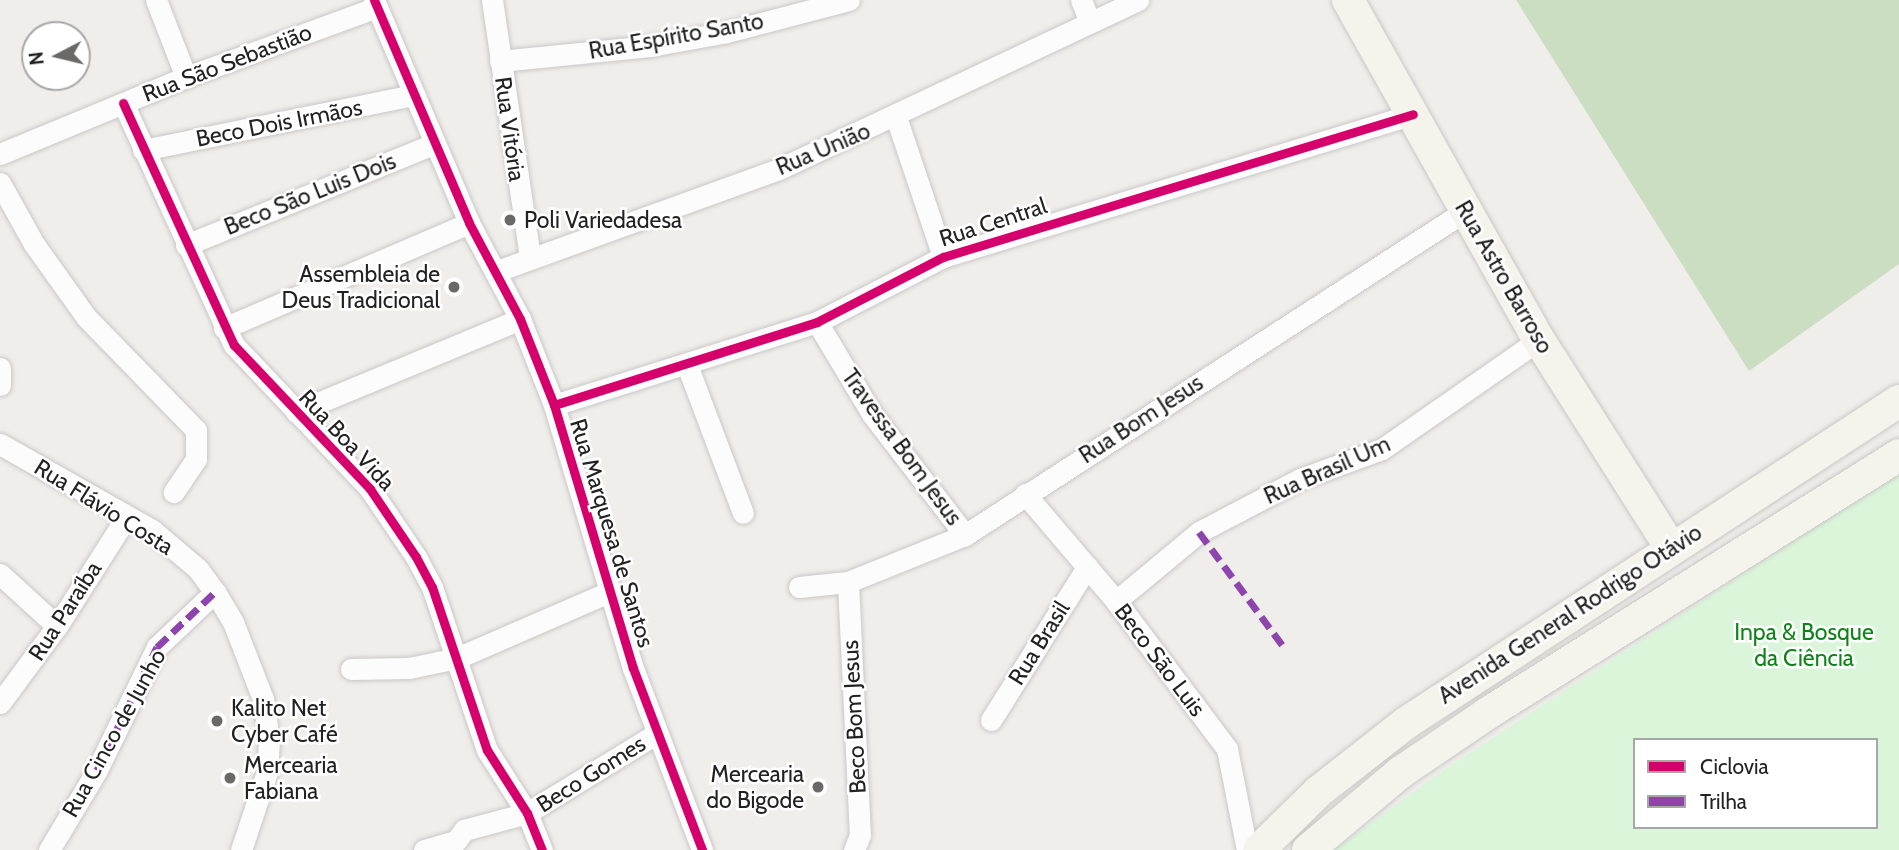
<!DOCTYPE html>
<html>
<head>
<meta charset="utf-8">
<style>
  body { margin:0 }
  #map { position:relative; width:1899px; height:850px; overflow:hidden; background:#f0eeeb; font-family:Cabin,sans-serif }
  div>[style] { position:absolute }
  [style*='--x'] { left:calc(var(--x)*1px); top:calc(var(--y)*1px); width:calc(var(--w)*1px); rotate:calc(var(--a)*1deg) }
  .forest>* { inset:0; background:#cbdec1 }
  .park>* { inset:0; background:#daf5da }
  .roads { filter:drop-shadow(0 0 2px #c9c8c7) drop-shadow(0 0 2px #c9c8c7) }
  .street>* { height:21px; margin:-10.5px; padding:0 10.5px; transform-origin:10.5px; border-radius:10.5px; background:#fdfcfc }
  .secondary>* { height:32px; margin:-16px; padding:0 16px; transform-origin:16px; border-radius:16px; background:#f4f4ed }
  .quiet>* { height:7px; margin-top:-3.5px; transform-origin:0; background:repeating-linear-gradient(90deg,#8e44ad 0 14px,transparent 0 21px) }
  .cycleway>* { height:9px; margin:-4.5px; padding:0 4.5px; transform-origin:4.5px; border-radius:4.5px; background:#d6006c }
  .dots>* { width:19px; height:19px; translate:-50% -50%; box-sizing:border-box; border:4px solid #fff; border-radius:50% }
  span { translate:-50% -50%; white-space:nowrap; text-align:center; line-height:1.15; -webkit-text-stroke:5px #fff; paint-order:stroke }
  .street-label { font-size:23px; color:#222 }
  .poi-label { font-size:23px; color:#222 }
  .left { translate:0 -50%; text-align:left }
  .right { translate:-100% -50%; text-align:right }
  .park-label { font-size:23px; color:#0c8416 }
  .legend { position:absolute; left:1633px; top:738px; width:245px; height:91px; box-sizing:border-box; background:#fff; border:2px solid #a7a7a7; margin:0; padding:9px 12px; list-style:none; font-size:21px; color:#222 }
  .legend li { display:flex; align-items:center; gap:14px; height:35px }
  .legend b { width:35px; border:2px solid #a7a7a7 }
  .north { position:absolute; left:21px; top:21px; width:70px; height:70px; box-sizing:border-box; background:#fff; border:2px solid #a7a7a7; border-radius:50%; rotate:263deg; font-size:19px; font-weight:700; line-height:28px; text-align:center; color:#222 }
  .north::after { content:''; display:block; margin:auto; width:24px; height:32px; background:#6a6968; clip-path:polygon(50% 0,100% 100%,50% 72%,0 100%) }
</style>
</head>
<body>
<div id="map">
  <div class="forest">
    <i style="clip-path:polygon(1516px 0,1899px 0,1899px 264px,1749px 371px)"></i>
  </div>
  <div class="park">
    <i style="clip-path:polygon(evenodd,1899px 472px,1899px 850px,1334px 850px,1445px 769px,1899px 472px,1635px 740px,1876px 740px,1876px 827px,1635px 827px,1635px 740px)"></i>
  </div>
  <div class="roads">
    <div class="street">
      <i style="--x:156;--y:0;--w:83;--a:68.7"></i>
      <i style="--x:374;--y:0;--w:242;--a:66.9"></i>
      <i style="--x:469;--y:223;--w:109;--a:62"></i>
      <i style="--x:520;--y:319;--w:92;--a:68.4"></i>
      <i style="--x:554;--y:405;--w:275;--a:73.3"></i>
      <i style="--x:633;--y:668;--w:195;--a:69.2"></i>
      <i style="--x:492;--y:0;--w:261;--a:81.6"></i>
      <i style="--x:1081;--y:0;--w:22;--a:68"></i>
      <i style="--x:500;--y:61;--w:151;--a:-5.7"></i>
      <i style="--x:650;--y:46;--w:78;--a:-10.3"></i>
      <i style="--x:727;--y:32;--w:126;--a:-14.7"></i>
      <i style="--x:123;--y:103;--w:266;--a:65.4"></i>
      <i style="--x:234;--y:345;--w:198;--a:46.6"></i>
      <i style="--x:370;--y:489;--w:82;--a:55.9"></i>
      <i style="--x:416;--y:557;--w:34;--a:62"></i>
      <i style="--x:432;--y:587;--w:172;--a:71.4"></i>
      <i style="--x:487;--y:750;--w:75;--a:57.6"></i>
      <i style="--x:527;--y:813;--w:40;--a:68"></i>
      <i style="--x:896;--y:117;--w:148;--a:71.4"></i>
      <i style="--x:143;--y:150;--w:277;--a:-11.5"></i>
      <i style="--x:0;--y:154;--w:201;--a:-22.5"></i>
      <i style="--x:186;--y:77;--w:203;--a:-20.1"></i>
      <i style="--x:0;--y:183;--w:70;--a:60.9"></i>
      <i style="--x:34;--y:244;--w:90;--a:54.5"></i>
      <i style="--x:86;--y:317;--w:158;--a:45.8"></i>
      <i style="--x:196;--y:430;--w:29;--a:90"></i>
      <i style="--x:196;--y:459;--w:40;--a:124"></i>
      <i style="--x:186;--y:245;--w:267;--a:-22.2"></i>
      <i style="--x:497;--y:271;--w:300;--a:-19.9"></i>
      <i style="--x:779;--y:169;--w:397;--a:-25.2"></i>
      <i style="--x:817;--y:322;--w:107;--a:59.1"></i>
      <i style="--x:872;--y:414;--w:153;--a:52.5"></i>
      <i style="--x:224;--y:328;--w:267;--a:-23.2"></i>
      <i style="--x:687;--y:365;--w:158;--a:69.3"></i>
      <i style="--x:0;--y:368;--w:17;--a:90"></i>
      <i style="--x:554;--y:405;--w:276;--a:-17.5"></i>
      <i style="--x:817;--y:322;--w:142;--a:-27.3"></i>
      <i style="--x:943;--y:257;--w:491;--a:-16.9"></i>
      <i style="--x:296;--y:412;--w:243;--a:-22.5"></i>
      <i style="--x:0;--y:444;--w:175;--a:29.5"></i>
      <i style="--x:152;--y:530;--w:60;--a:40.3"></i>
      <i style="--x:198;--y:569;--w:29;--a:54"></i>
      <i style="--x:215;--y:592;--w:35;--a:59"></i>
      <i style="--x:233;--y:622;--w:83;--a:68.7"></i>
      <i style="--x:263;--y:699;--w:40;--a:81.5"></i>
      <i style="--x:269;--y:739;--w:33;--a:93"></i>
      <i style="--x:267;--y:772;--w:82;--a:108.4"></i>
      <i style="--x:1025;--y:494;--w:140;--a:49.6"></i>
      <i style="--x:1116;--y:601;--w:185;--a:53.1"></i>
      <i style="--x:1227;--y:749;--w:103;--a:78.8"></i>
      <i style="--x:0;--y:574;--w:77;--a:42.4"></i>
      <i style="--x:848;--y:582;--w:253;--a:87.3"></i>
      <i style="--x:860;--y:835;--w:16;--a:112"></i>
      <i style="--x:799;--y:587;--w:49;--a:-5.8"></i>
      <i style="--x:848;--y:582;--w:126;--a:-21.9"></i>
      <i style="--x:965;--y:535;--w:596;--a:-32.94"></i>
      <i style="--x:1116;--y:601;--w:108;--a:-39.7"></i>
      <i style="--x:1199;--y:532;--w:114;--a:-27.7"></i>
      <i style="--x:1300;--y:479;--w:87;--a:-20.1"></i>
      <i style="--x:1382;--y:449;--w:191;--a:-34.8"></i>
      <i style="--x:351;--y:669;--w:58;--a:-1"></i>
      <i style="--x:409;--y:668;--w:49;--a:-11.8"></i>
      <i style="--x:457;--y:658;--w:166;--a:-23.5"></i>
      <i style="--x:0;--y:703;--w:96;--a:-53.5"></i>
      <i style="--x:57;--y:626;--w:130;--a:-57.5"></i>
      <i style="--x:991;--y:720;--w:181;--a:-57.9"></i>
      <i style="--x:49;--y:850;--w:93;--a:-59"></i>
      <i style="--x:97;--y:770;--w:137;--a:-64"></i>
      <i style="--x:157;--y:647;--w:80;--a:-43.5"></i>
      <i style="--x:424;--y:850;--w:33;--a:-16"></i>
      <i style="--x:456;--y:841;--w:14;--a:-54"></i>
      <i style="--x:464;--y:830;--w:65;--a:-15.1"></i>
      <i style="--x:527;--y:813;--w:151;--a:-31.5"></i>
    </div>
    <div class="secondary">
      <i style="--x:1348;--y:0;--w:390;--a:60.7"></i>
      <i style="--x:1539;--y:340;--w:246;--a:57.6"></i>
      <i style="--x:1259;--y:850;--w:83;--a:-44.5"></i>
      <i style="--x:1318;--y:792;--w:112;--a:-38.1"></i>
      <i style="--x:1406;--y:723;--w:589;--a:-33.15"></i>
      <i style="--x:1308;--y:850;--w:121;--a:-40"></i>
      <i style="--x:1401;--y:772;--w:105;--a:-34.1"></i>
      <i style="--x:1488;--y:713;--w:485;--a:-32.1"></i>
    </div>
  </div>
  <div class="quiet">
    <i style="--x:1199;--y:532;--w:142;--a:53.6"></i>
    <i style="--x:97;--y:770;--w:137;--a:-64"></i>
    <i style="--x:157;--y:647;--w:80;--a:-43.5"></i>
  </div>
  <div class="cycleway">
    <i style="--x:374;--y:0;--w:242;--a:66.9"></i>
    <i style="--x:469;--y:223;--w:109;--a:62"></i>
    <i style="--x:520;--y:319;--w:92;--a:68.4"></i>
    <i style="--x:554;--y:405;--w:275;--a:73.3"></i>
    <i style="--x:633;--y:668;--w:195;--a:69.2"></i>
    <i style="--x:123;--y:103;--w:266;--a:65.4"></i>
    <i style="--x:234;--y:345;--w:198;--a:46.6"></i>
    <i style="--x:370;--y:489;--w:82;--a:55.9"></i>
    <i style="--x:416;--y:557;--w:34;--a:62"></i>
    <i style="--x:432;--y:587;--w:172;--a:71.4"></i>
    <i style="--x:487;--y:750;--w:75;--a:57.6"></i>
    <i style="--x:527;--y:813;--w:40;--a:68"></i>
    <i style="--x:554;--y:405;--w:276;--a:-17.5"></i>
    <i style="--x:817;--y:322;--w:142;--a:-27.3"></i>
    <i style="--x:943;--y:257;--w:491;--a:-16.9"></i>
  </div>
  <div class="dots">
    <i style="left:510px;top:220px;background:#6a6968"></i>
    <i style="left:454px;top:287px;background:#6a6968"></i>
    <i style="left:217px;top:721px;background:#6a6968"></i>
    <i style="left:230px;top:778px;background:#6a6968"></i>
    <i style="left:818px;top:787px;background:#6a6968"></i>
  </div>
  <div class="street-label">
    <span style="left:676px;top:36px;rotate:-10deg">Rua Espírito Santo</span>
    <span style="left:227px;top:63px;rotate:-21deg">Rua São Sebastião</span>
    <span style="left:279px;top:123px;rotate:-11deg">Beco Dois Irmãos</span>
    <span style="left:510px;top:129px;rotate:82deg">Rua Vitória</span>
    <span style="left:823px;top:149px;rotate:-23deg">Rua União</span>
    <span style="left:310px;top:194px;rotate:-22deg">Beco São Luis Dois</span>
    <span style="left:993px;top:222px;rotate:-18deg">Rua Central</span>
    <span style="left:1504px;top:277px;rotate:60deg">Rua Astro Barroso</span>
    <span style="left:1141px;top:419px;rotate:-33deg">Rua Bom Jesus</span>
    <span style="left:347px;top:440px;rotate:47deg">Rua Boa Vida</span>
    <span style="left:902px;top:447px;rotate:54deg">Travessa Bom Jesus</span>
    <span style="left:1327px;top:470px;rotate:-24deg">Rua Brasil Um</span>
    <span style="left:104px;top:507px;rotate:32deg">Rua Flávio Costa</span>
    <span style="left:612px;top:533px;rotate:73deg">Rua Marquesa de Santos</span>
    <span style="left:65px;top:611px;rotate:-57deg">Rua Paraíba</span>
    <span style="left:1570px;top:614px;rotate:-33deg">Avenida General Rodrigo Otávio</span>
    <span style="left:1039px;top:643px;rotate:-58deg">Rua Brasil</span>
    <span style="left:1160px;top:660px;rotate:53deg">Beco São Luis</span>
    <span style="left:854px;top:717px;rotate:-93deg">Beco Bom Jesus</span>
    <span style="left:114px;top:733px;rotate:-61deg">Rua Cinco de Junho</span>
    <span style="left:591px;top:774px;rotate:-32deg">Beco Gomes</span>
  </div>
  <div class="poi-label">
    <span class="left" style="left:524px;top:220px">Poli Variedadesa</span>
    <span class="right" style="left:440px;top:287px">Assembleia de<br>Deus Tradicional</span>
    <span class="left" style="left:231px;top:721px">Kalito Net<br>Cyber Café</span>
    <span class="left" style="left:244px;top:778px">Mercearia<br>Fabiana</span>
    <span class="right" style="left:804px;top:787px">Mercearia<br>do Bigode</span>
  </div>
  <div class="park-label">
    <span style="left:1804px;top:645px">Inpa &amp; Bosque<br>da Ciência</span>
  </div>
  <ul class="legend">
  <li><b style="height:9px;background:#d6006c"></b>Ciclovia</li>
  <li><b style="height:9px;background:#8e44ad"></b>Trilha</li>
  </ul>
  <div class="north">N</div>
</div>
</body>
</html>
